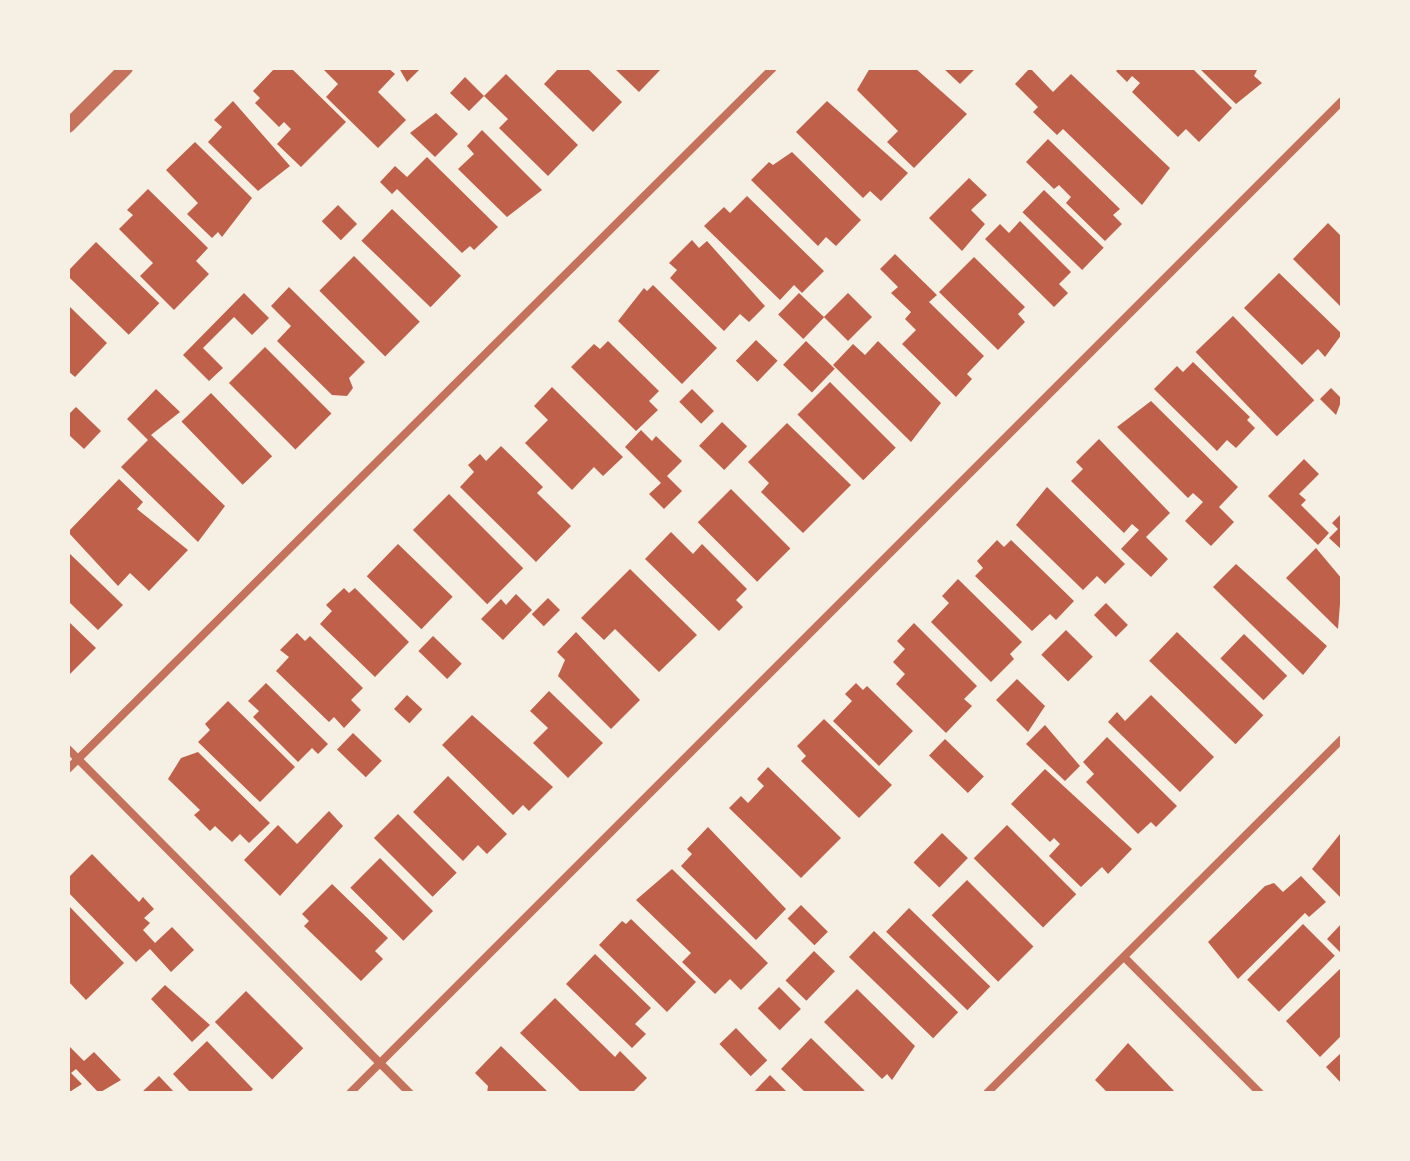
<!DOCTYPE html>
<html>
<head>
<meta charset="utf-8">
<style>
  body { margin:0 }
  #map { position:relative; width:1410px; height:1161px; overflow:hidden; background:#f6efe4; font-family:"Asap Condensed",sans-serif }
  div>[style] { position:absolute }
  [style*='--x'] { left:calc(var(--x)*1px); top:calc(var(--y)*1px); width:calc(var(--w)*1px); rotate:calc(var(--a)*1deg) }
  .building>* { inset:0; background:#bf614a; transform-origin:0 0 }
  .minor>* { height:8px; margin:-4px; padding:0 4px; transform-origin:4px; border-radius:4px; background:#c5725c }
  .tertiary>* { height:14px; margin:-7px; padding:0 7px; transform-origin:7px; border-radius:7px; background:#c5725c }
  span { translate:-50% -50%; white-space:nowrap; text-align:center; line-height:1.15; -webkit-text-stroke:6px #f6efe4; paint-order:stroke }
  .frame { position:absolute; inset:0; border:70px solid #f6efe4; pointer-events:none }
</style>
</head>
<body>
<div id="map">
  <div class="building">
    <i style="clip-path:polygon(275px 68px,291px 68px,346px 122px,301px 167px,277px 144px,291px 129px,284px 122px,279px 127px,255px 103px,260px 98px,253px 91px)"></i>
    <i style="clip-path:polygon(322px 68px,388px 68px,395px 74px,378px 92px,406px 120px,378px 148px,326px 97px,338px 84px)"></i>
    <i style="clip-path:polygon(399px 68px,421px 68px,407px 82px)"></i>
    <i style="clip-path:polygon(559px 68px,587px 68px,622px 102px,593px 132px,544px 84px)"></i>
    <i style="clip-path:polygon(614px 68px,662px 68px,639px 92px)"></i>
    <i style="clip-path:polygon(870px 68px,915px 68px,967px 114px,914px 168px,887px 142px,898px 131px,857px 90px)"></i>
    <i style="clip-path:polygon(943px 68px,976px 68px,960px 84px)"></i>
    <i style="clip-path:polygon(1030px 68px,1053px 92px,1071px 74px,1170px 168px,1142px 205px,1063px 129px,1057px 135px,1033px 112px,1038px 107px,1015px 84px)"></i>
    <i style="clip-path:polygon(1119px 68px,1192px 68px,1232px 108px,1199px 142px,1186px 129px,1178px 137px,1132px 92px,1140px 83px,1132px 76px,1127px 82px,1116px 71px)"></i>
    <i style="clip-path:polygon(1199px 68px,1258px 68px,1254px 76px,1262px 83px,1236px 104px)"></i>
    <i style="clip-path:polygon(506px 74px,578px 145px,548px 176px,499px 128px,508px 119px,484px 96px,469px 111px,450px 93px,465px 77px,484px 96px)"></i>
    <i style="clip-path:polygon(233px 101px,290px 166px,258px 191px,208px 142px,222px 127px,214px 120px)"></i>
    <i style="clip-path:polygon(827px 101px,908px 173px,881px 201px,870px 191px,863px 198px,796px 132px)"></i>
    <i style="clip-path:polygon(436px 113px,458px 134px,435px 157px,410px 133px)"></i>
    <i style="clip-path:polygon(482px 130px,542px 190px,507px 217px,458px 169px,474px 154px,467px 146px)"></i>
    <i style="clip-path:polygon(1048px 139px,1120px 209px,1113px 215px,1122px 224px,1105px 241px,1066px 203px,1071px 197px,1059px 185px,1054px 189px,1026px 162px)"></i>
    <i style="clip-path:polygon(195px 142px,252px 198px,222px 237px,218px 232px,212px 238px,187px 214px,198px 203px,166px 170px)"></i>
    <i style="clip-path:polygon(792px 152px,861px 220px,836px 246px,826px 237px,818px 246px,751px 180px,769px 162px,773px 165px)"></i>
    <i style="clip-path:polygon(427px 157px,498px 227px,474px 250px,470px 246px,462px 253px,397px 189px,392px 194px,380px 182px,395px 166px,407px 177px)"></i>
    <i style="clip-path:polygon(969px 178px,987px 195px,971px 210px,985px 224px,962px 251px,929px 218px)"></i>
    <i style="clip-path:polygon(148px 189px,208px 248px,196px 261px,209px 274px,174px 310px,140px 276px,153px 263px,119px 229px,133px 215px,127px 210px)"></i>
    <i style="left:1044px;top:190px;width:83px;height:31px;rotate:44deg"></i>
    <i style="clip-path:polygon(747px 196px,824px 271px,802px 293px,794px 285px,780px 300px,704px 226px,724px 207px,730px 213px)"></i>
    <i style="left:338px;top:205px;width:27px;height:23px;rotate:45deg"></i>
    <i style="left:392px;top:209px;width:96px;height:44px;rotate:44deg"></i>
    <i style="clip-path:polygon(1020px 221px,1071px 272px,1059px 284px,1068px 293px,1054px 307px,985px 239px,1000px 224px,1009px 233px)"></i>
    <i style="clip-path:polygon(1328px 223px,1342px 237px,1342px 308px,1293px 259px)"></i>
    <i style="clip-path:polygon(692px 240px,699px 248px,707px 241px,765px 306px,749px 322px,740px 314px,724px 331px,670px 278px,677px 270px,669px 263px)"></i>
    <i style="left:96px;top:242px;width:88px;height:44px;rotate:44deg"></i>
    <i style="clip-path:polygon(895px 254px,937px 295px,929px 302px,984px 356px,967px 374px,972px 379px,956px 397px,902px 344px,916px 330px,905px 319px,911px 312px,891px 293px,898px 287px,880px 269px)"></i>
    <i style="left:354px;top:256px;width:93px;height:49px;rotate:45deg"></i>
    <i style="clip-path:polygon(974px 257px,1025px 307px,1018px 314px,1025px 322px,998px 350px,939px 292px)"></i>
    <i style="clip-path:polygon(1279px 273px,1342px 334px,1325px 357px,1318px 349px,1302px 365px,1244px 308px)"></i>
    <i style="clip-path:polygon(653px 285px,717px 348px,682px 384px,618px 321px,644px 288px,647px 291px)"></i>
    <i style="clip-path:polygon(289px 287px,365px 362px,349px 378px,353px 388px,347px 396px,332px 395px,277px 341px,291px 326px,271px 306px)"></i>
    <i style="clip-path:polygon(244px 293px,269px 318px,252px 335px,234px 317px,203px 348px,223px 368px,209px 381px,183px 355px)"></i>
    <i style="left:799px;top:293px;width:35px;height:30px;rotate:44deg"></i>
    <i style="left:848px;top:293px;width:34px;height:34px;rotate:45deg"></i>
    <i style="clip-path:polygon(68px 305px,107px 343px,75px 377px,68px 371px)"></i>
    <i style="left:1233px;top:316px;width:117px;height:52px;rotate:46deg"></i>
    <i style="left:756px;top:340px;width:30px;height:29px;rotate:44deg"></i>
    <i style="clip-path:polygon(608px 341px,659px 391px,649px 401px,658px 410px,636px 431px,571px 367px,594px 344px,600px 349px)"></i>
    <i style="left:806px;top:341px;width:40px;height:33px;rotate:44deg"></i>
    <i style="clip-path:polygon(878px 341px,941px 403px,911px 442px,833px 365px,853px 344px,865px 355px)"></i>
    <i style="left:265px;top:347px;width:94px;height:51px;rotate:45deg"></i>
    <i style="clip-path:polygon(1193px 362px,1250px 417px,1247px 420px,1255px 428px,1236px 448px,1227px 440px,1217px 451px,1154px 389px,1177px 366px,1183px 372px)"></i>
    <i style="left:830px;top:382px;width:93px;height:46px;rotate:45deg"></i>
    <i style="clip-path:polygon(552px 387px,623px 457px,603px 476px,594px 467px,572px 490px,525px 443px,548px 420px,534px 406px)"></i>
    <i style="clip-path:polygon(1331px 388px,1342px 399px,1336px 415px,1320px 399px)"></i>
    <i style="clip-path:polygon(156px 389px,180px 412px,151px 435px,225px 506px,198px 542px,121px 467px,148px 440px,127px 419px)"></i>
    <i style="left:692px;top:389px;width:31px;height:18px;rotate:45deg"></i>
    <i style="left:211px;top:393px;width:88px;height:41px;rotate:46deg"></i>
    <i style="clip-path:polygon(1151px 401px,1238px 487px,1219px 507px,1234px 522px,1211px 546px,1185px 521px,1203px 502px,1193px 493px,1188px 498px,1117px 427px)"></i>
    <i style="clip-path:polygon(76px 407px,101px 431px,84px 449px,68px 434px,68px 415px)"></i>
    <i style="left:722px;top:422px;width:35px;height:33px;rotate:44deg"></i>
    <i style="clip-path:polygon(787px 423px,851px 485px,803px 533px,761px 492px,769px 483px,748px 462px)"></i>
    <i style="clip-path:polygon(641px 430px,652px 441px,656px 436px,682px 461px,667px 476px,682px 491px,664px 509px,649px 494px,661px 483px,625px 447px)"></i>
    <i style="clip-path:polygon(1099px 439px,1170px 513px,1146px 537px,1168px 559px,1151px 577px,1121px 549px,1139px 530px,1132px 524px,1124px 533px,1071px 481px,1083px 469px,1076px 462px)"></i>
    <i style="clip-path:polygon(501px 446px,543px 487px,537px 493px,571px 526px,536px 562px,460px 487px,474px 472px,468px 465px,480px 454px,486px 461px)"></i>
    <i style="clip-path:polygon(1304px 459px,1319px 474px,1299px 494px,1306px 500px,1301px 505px,1329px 533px,1318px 545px,1268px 496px)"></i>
    <i style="clip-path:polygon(119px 479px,143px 502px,137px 509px,188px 550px,149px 591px,130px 573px,118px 586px,68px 532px)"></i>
    <i style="clip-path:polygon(1047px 487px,1125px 564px,1105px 584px,1097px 576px,1083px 590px,1016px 525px)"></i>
    <i style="left:731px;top:489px;width:84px;height:47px;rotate:45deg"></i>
    <i style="left:449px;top:494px;width:105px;height:51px;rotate:45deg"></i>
    <i style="clip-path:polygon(1342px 513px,1342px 550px,1329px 538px,1338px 529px,1332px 523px)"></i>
    <i style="clip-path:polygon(671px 532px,693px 554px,702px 544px,747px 589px,736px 600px,743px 607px,719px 631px,645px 559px)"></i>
    <i style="clip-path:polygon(997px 540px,1004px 547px,1011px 540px,1074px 601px,1056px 620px,1050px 614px,1032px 631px,975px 576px,983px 568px,977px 561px)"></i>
    <i style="left:398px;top:544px;width:76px;height:45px;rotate:44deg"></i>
    <i style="clip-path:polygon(1316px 548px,1342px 579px,1338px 629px,1286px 578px)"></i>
    <i style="clip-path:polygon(68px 552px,123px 605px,98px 630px,68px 601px)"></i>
    <i style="clip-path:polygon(1236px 564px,1327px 646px,1303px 675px,1213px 587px)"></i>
    <i style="clip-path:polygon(630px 569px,697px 635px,659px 672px,615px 629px,604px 640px,581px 618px)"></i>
    <i style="clip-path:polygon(958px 579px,1022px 642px,1010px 654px,1014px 659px,991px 682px,931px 622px,949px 603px,942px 596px)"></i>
    <i style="clip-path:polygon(344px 588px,349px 593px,355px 588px,409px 642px,375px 677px,320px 624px,332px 611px,326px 605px)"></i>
    <i style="clip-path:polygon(516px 594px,532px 610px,503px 640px,481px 619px,501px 599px,506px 605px)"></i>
    <i style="left:548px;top:598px;width:17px;height:23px;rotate:45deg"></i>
    <i style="left:1106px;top:603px;width:31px;height:17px;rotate:45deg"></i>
    <i style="clip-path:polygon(68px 621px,96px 648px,68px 676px)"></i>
    <i style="clip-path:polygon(914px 623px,977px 686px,964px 699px,972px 706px,946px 733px,896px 684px,905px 674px,893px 662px,905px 649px,897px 641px)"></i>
    <i style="left:1066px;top:630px;width:38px;height:35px;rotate:45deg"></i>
    <i style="clip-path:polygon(576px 632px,640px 700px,611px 729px,558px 676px,565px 660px,557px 652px)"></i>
    <i style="left:1177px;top:632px;width:120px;height:40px;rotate:44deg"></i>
    <i style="clip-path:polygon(297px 633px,305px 641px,310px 636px,363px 688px,351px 700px,361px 710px,344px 728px,334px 717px,329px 722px,276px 671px,289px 657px,280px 650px)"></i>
    <i style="left:1244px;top:634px;width:60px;height:34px;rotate:44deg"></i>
    <i style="left:433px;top:636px;width:40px;height:21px;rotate:44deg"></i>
    <i style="clip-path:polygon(1017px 679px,1045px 706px,1028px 732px,996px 700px)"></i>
    <i style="clip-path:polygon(266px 683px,328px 744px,318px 754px,312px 748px,298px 762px,253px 717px,259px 711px,248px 701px)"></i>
    <i style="clip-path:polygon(856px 683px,863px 690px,867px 686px,913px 731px,879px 766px,833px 721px,852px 701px,845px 694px)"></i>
    <i style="clip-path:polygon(549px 691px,603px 743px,568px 778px,533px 743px,548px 728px,530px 711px)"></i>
    <i style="left:407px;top:695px;width:21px;height:19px;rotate:43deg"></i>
    <i style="clip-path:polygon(1151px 695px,1214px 757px,1180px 792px,1108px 722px,1117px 712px,1125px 721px)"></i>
    <i style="clip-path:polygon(228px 701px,295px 767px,260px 802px,198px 742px,210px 730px,205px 724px)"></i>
    <i style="clip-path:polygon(472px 715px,553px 787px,529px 811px,523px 805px,513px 815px,442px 745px)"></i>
    <i style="clip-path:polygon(824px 719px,892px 785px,859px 818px,801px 761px,806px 756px,797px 746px)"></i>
    <i style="clip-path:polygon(1045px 725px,1080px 766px,1065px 781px,1026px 744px)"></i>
    <i style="left:353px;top:733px;width:40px;height:23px;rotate:44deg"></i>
    <i style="clip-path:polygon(1107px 737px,1177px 806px,1156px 827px,1151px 822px,1138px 834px,1086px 782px,1094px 774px,1083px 762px)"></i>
    <i style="left:945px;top:739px;width:54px;height:23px;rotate:44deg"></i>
    <i style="clip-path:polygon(198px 752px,270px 823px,249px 843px,240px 834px,232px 842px,215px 826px,210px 831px,194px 815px,200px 810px,168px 779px,181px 758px)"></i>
    <i style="clip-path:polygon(768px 767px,841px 838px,801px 878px,729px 808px,741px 796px,748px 803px,764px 786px,757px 779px)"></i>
    <i style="clip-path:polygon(1045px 769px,1132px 849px,1108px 874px,1102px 867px,1081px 887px,1049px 856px,1060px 844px,1054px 838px,1050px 842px,1011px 804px)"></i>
    <i style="clip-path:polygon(448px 776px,507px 834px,487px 854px,478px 845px,463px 861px,413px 812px)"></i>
    <i style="clip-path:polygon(329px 811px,343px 826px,280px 896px,244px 860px,278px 825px,297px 844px)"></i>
    <i style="left:398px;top:814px;width:83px;height:34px;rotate:45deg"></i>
    <i style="left:1007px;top:825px;width:98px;height:47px;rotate:45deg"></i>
    <i style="clip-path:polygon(708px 827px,786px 909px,756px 940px,681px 866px,692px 854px,687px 849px)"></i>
    <i style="left:942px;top:833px;width:36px;height:41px;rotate:44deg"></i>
    <i style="clip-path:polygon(1340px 834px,1342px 837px,1342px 899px,1312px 869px)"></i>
    <i style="clip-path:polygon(92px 854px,139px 902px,143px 897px,154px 909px,144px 918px,150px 923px,143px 930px,155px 943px,172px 927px,194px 950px,171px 972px,150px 949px,136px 962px,68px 892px,68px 878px)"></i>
    <i style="left:380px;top:858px;width:75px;height:42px;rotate:45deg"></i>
    <i style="clip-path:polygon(672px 869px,768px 963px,741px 990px,730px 979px,715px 994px,682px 962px,691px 953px,636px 900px)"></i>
    <i style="clip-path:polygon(1301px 876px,1326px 902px,1309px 917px,1305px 913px,1238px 979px,1208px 942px,1265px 886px,1274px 883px,1283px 892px)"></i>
    <i style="left:967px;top:880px;width:94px;height:50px;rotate:45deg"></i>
    <i style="clip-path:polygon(332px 884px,388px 938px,375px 951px,383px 959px,361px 981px,304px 926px,309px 921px,302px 914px)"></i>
    <i style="clip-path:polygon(68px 905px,124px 963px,86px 1000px,68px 981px)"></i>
    <i style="left:801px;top:905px;width:38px;height:19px;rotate:45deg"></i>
    <i style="left:909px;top:908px;width:113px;height:33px;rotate:44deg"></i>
    <i style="clip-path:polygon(631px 919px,696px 982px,667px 1012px,599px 945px,622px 921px,626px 924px)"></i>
    <i style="clip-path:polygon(1342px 923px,1342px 954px,1327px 939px)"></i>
    <i style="left:1303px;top:924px;width:45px;height:79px;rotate:45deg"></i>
    <i style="left:874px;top:931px;width:117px;height:36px;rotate:44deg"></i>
    <i style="left:814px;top:951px;width:29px;height:41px;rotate:44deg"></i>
    <i style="clip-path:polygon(595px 954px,651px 1008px,635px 1024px,646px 1034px,632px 1048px,566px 984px)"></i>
    <i style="clip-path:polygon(1342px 967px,1342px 1035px,1320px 1057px,1286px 1021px)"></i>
    <i style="clip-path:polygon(165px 985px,210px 1025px,192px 1042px,151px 999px)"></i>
    <i style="left:779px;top:987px;width:31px;height:30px;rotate:45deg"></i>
    <i style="clip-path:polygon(857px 989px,915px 1046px,892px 1080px,887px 1074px,882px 1079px,824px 1022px)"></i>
    <i style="left:246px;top:991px;width:81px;height:44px;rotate:45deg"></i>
    <i style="clip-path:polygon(555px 998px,615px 1057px,620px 1051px,647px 1078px,632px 1093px,582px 1093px,520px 1033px)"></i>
    <i style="left:736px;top:1028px;width:45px;height:23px;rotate:46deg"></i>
    <i style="clip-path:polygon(811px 1038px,867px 1093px,806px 1093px,781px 1069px)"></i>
    <i style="clip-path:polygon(207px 1041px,253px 1089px,249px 1093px,191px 1093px,173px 1074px)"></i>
    <i style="clip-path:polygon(1128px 1043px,1176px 1093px,1108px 1093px,1095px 1080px)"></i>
    <i style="clip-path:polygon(68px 1045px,84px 1061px,94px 1052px,121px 1080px,99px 1093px,76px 1069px,71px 1073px,82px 1084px,68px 1093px)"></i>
    <i style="clip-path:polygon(501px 1046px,549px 1093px,487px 1093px,488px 1086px,475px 1073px)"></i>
    <i style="clip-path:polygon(1342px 1052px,1342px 1084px,1326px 1067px)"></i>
    <i style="clip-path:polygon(770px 1075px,788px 1093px,753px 1093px)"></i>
    <i style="clip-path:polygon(159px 1076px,175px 1093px,141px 1093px)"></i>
  </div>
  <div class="minor">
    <i style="--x:68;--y:749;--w:485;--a:45.2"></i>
    <i style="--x:68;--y:769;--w:994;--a:-44.84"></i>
    <i style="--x:1124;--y:957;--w:192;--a:45"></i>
    <i style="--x:350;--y:1093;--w:1403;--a:-45"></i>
    <i style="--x:987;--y:1093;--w:501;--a:-44.92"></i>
  </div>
  <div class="tertiary">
    <i style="--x:68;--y:126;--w:82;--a:-45"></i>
  </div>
  <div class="frame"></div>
</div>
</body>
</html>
